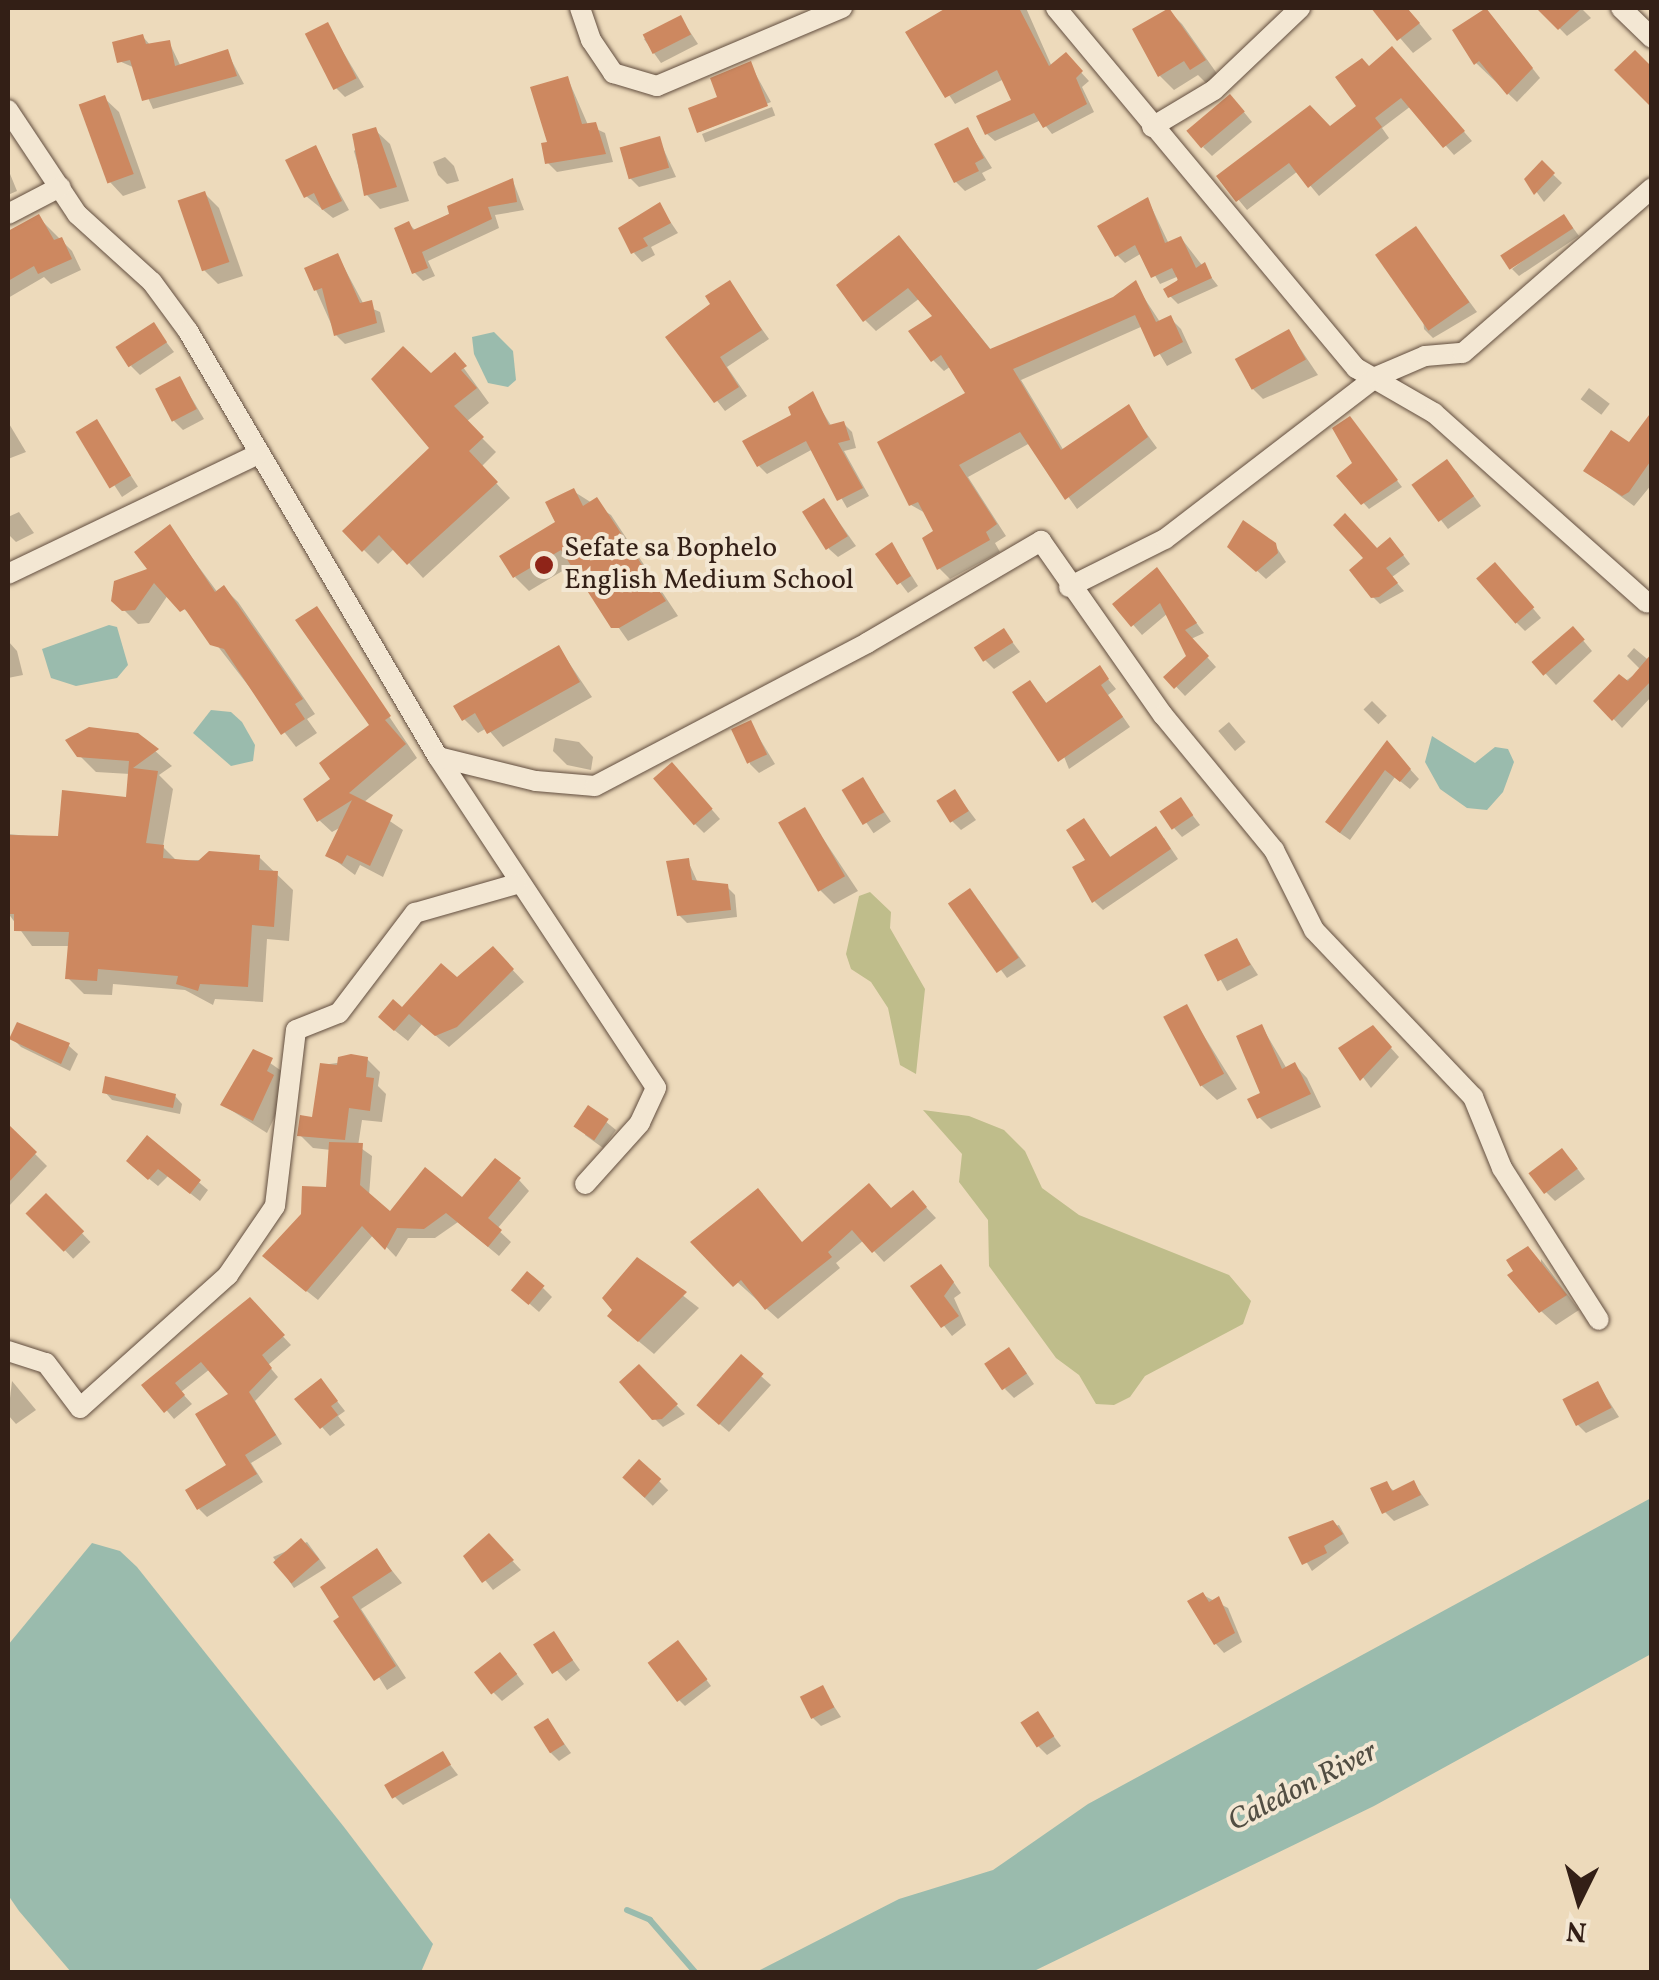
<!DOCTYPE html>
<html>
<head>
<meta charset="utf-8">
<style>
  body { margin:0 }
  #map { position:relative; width:1659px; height:1980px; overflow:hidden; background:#eddabb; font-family:Vollkorn,serif }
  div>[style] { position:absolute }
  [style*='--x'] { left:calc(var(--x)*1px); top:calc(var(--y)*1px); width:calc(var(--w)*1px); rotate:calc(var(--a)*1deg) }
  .green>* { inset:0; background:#bfbd8b }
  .water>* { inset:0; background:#9abbad }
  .shadow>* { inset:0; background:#0003; transform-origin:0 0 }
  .stream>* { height:6px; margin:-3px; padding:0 3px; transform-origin:3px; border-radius:3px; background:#9abbad }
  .building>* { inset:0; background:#cd8860; transform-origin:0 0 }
  .roads { filter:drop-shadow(0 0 2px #624e3f) drop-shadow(0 0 2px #624e3f) }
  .minor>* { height:20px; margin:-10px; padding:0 10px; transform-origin:10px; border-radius:10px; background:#f3e7d3 }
  .dots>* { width:28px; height:28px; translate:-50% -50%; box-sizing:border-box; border:5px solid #f3e7d3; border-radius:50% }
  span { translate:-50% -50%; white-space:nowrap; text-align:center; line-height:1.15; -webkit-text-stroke:8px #f3e7d3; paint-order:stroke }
  .poi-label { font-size:28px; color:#331f16 }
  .left { translate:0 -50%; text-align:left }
  .water-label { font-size:30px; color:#524e43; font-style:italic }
  .frame { position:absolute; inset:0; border:10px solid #331f16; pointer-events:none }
  .north { position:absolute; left:1529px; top:1850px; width:100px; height:100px; -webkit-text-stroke:8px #f3e7d3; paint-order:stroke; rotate:185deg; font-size:28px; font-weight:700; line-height:40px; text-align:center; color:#331f16 }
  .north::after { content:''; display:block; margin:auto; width:35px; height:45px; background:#331f16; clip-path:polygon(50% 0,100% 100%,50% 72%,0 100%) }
</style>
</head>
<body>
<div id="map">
  <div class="green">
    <i style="clip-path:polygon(870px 892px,891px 912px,890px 928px,925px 989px,916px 1074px,900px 1065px,888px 1008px,871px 982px,851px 969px,846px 954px,859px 896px)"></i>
    <i style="clip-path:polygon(923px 1110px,969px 1116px,1004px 1130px,1025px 1151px,1042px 1188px,1079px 1215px,1229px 1275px,1251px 1301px,1243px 1324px,1145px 1376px,1130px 1397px,1114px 1405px,1096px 1404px,1079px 1375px,1056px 1358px,989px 1266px,988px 1220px,959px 1182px,962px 1154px)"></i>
  </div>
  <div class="water">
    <i style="clip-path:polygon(494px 332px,513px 351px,516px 380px,508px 387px,488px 383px,474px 354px,472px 337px)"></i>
    <i style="clip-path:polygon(109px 625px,117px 627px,128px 665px,117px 678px,76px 686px,51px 678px,42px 649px)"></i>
    <i style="clip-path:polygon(211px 710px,231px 712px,242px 722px,255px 745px,253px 761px,231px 766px,193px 733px)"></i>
    <i style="clip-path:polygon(1432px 736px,1475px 763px,1495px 747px,1508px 749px,1514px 762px,1503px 792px,1487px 810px,1467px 808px,1440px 789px,1425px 762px)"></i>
    <i style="clip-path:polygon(1651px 1498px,1651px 1654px,1374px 1806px,1032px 1972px,756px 1972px,899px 1899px,993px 1870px,1088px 1804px)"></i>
    <i style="clip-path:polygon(92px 1543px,120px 1551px,137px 1567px,344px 1827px,433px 1944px,421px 1972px,71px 1972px,19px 1911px,8px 1895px,8px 1645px)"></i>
  </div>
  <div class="shadow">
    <i style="clip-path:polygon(951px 8px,1026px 8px,1052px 67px,1065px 55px,1089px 81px,1082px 87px,1094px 112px,1052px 134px,1041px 120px,995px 141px,987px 134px,1014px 102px,1004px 79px,955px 104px,908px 33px)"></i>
    <i style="clip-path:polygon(1374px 8px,1407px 8px,1432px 39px,1413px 53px)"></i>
    <i style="clip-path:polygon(1540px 8px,1581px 8px,1591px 18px,1567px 36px)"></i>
    <i style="clip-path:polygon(1168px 10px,1182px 24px,1218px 75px,1206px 83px,1198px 75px,1174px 90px,1160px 76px)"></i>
    <i style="clip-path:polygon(681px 18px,698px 44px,661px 63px,644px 39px)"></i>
    <i style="clip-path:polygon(1494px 19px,1540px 78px,1517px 102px,1476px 63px)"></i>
    <i style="clip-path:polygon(327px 25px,364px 87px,345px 97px,336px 88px)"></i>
    <i style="clip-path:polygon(143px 37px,151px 46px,169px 42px,181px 67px,227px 52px,244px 84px,153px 109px,135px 68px,119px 61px)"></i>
    <i style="clip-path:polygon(1401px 59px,1472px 141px,1454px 155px,1411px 106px,1382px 128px,1389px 138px,1319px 196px,1298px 171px,1247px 210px,1219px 176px,1330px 130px,1360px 107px,1370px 68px)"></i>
    <i style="clip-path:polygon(750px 64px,771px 102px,700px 132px,691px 110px,720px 99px,713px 80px)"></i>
    <i style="clip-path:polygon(568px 79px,588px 125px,605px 133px,613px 162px,557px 172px,548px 163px)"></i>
    <i style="clip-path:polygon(104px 98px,119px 112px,146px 188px,123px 196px,109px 181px)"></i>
    <i style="clip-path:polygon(1239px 106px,1252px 122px,1212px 156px,1203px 147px)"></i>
    <i style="left:772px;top:107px;width:9px;height:75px;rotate:69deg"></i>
    <i style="clip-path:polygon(375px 130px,390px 144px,409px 201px,380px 209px,366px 194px,354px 151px)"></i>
    <i style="clip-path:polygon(968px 130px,992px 168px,982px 173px,986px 180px,965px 191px,956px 182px)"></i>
    <i style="clip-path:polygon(659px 139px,676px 177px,639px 187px,630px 178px)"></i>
    <i style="clip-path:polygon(315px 148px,349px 210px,333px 218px,306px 196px)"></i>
    <i style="clip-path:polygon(445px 157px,454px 166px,459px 181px,447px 184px,438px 175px,433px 162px)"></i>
    <i style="clip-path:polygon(1542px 164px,1562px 183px,1544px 202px,1527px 179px)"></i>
    <i style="clip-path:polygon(8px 169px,17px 191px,8px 195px)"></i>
    <i style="clip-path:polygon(513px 181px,524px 210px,495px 215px,499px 228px,428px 261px,435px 276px,423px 281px,414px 272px,409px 224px,416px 231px)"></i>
    <i style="clip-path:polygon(205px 194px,219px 208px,243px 276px,218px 284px,204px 270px)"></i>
    <i style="clip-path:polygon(1148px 200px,1169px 244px,1181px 238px,1218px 286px,1178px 304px,1170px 296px,1179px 276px,1160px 284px,1142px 253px,1125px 263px,1117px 255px)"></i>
    <i style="clip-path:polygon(659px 205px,678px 233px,651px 247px,655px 255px,642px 262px,634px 253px)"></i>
    <i style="clip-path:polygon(38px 217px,72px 251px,81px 270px,51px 284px,44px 277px,8px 298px,8px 234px)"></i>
    <i style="clip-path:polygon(1571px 225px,1579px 236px,1519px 276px,1512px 269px)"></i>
    <i style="clip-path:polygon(1416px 229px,1477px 312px,1433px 338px,1424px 329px)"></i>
    <i style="clip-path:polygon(910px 249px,992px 351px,1115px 299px,1135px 284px,1160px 322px,1170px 318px,1181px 329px,1192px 353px,1167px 366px,1143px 326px,1021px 380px,1064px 451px,1128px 408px,1157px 448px,1077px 509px,1030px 443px,968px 477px,1006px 536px,995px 543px,1000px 552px,950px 579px,939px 568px,937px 532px,927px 514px,911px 505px,969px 394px,951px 366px,944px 371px,933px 360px,935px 317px,920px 298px,876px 331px,865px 320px)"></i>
    <i style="clip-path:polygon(338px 256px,364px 305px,380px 312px,385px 332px,345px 344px,336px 335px,316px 290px)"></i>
    <i style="clip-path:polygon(729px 283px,769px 339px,727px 367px,747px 396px,725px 411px,668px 338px,714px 305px)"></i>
    <i style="clip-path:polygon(153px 325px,174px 352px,140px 375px,131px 366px)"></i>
    <i style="clip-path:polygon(1289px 332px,1318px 375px,1263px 399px,1249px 385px)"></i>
    <i style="clip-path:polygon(455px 356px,489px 403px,466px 422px,496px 452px,481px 467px,510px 498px,423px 578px,395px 548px,378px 564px,345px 531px,432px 448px,431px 377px)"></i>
    <i style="clip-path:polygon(180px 379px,204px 419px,183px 430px,174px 421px)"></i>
    <i style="left:1589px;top:388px;width:26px;height:14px;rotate:37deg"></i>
    <i style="clip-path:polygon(812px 395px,832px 427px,844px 424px,852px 432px,856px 448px,844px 451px,869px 496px,847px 508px,813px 449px,767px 474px,759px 466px)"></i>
    <i style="clip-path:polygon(1652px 416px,1652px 484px,1634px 506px,1586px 471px,1630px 445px)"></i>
    <i style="clip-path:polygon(8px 422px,26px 452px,8px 459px)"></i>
    <i style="left:96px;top:422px;width:77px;height:19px;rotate:57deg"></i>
    <i style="clip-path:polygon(1355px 425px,1402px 487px,1369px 509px,1340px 477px,1356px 463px)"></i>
    <i style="clip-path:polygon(1456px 471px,1481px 506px,1448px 529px,1414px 485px)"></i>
    <i style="clip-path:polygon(573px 491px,611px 515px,678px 616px,628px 641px,574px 564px,529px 591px,515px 577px,558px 523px)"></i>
    <i style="clip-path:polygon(824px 501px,856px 546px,838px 557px,829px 549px)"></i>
    <i style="clip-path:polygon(19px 512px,34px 533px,16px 542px,8px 534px,8px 517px)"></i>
    <i style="clip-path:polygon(170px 528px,218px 593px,224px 588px,238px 602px,315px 714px,307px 719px,317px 733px,296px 747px,199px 622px,168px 595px,149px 623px,138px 624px,114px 600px,151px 571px)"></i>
    <i style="clip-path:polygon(892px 545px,918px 586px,908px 593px,879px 555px)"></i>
    <i style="clip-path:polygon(1275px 545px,1286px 562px,1266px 579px,1240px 555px)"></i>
    <i style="clip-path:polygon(1398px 548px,1410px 564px,1392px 577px,1404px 591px,1380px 604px,1372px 596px,1377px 551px)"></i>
    <i style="clip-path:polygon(1157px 570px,1204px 633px,1191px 639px,1216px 667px,1185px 696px,1167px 677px,1189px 656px,1168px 613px,1142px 635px,1115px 604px)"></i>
    <i style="clip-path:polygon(1504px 574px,1541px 618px,1525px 631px,1516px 622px)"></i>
    <i style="clip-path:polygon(317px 609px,417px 758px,363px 803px,403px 830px,383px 877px,360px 865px,355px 875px,328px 855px,343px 826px,332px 832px,319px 820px,334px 779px,373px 726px)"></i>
    <i style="clip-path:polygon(1004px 631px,1020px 652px,994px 669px,985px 660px)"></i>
    <i style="clip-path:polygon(1581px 638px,1592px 651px,1556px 685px,1535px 662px)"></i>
    <i style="clip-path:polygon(8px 641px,17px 651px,23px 675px,8px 678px)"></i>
    <i style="clip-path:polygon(559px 648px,592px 697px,503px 747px,487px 728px,478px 733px,464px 719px)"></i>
    <i style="clip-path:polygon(1634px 648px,1652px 663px,1652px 696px,1622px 728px,1597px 701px,1641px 670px,1627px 656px)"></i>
    <i style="clip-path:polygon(1099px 668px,1116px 689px,1108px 695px,1130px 727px,1069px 769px,1038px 692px,1048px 705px)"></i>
    <i style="left:1372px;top:701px;width:21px;height:12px;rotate:45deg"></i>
    <i style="left:1229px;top:722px;width:26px;height:14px;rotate:50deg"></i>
    <i style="clip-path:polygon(750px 723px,775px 764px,759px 773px,750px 764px)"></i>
    <i style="clip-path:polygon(137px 735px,172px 766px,159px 775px,173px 789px,163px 847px,177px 861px,259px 857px,293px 890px,289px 941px,267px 939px,263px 1002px,215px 999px,213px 1005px,185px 990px,113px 984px,112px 995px,84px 994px,68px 978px,70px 946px,32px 946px,8px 913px,8px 834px,60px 839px,128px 800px,130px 774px,96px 772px,79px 755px)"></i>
    <i style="clip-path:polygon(555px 738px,579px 742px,593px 757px,591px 770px,567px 765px,553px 751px)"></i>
    <i style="clip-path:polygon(1387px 744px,1419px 779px,1410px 789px,1395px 777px,1350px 840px,1337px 831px)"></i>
    <i style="clip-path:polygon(681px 774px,720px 819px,704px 833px,695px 824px)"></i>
    <i style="left:863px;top:780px;width:50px;height:21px;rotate:56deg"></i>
    <i style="clip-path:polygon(955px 792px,976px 820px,961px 830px,952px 821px)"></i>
    <i style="clip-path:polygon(1181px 800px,1200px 825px,1182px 837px,1174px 828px)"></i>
    <i style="clip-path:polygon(804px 810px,858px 891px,834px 904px,820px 890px)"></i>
    <i style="clip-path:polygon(1084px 821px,1112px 859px,1164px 838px,1178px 859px,1103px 910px,1094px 901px)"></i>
    <i style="clip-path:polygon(688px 861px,698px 883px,727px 887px,735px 895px,737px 917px,687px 923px,679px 915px)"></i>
    <i style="clip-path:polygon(979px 901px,1026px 966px,1007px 978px,951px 902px)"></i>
    <i style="clip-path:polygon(1236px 941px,1258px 975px,1227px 991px,1207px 955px)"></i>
    <i style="clip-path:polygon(493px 949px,524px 982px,449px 1047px,422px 1024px,408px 1041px,393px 1029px,403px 1011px,457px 980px)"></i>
    <i style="clip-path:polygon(1186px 1007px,1237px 1089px,1217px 1100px,1202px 1086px)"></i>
    <i style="clip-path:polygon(18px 1025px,69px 1046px,78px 1054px,70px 1071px,21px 1047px,12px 1038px)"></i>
    <i style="clip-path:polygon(1262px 1027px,1287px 1069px,1295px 1065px,1307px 1078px,1321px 1107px,1271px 1129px,1259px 1117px)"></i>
    <i style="clip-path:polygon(1381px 1037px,1399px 1057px,1371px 1088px,1342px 1049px)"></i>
    <i style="clip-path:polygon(254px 1052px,286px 1074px,287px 1091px,267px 1133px,223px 1105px)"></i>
    <i style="clip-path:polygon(367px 1059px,380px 1072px,378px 1086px,386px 1094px,382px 1122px,362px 1120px,358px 1146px,372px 1156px,369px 1196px,390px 1214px,463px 1201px,519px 1180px,529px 1191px,497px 1229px,511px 1242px,499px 1256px,458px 1222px,435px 1238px,408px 1238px,396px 1257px,374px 1234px,318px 1300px,275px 1266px,328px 1190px,331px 1150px,313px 1148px,300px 1135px,314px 1119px,322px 1065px)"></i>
    <i style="clip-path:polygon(105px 1092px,175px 1096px,182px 1104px,180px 1114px,112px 1100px)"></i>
    <i style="clip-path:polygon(589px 1108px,616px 1130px,603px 1148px,585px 1135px)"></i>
    <i style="clip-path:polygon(15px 1134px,47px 1166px,8px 1207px,8px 1142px)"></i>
    <i style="clip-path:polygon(148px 1139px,208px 1190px,200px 1201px,168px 1176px,158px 1186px,137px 1169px)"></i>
    <i style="clip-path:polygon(1571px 1160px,1585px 1179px,1555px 1201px,1546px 1192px)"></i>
    <i style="left:46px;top:1196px;width:64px;height:24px;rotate:46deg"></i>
    <i style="clip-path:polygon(923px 1204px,936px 1218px,884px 1262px,864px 1240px,836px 1263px,840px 1268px,778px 1319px,693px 1242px,803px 1244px)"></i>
    <i style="clip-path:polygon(1541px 1259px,1579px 1310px,1556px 1325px,1541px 1311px)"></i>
    <i style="clip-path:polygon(637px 1260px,699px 1308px,654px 1354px,625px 1330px)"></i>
    <i style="clip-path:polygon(950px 1277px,961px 1293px,954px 1298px,966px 1325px,952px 1336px,914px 1287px)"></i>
    <i style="clip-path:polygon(543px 1288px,552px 1297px,539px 1312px,523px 1298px)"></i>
    <i style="clip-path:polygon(250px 1301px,291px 1345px,268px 1365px,278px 1377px,255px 1401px,282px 1444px,251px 1463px,263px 1482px,207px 1517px,199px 1509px,230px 1466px,232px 1395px,210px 1369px,181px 1392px,192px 1404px,174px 1419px,145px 1385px)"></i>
    <i style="clip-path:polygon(741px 1358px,771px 1385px,729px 1432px,708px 1414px)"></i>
    <i style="clip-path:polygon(1017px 1359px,1034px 1384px,1014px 1398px,1005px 1389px)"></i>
    <i style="clip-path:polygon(639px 1367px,685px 1414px,663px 1427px,654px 1418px)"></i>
    <i style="clip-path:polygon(12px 1381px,36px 1410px,16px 1424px,8px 1415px)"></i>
    <i style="clip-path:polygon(1598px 1384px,1619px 1417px,1586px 1433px,1577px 1424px)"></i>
    <i style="clip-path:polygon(329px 1391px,345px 1411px,338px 1416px,345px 1425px,330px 1436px,322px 1427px)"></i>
    <i style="left:640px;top:1462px;width:40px;height:22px;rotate:45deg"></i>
    <i style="clip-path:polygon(1414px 1483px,1429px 1505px,1394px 1521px,1385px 1512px,1386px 1484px,1395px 1492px)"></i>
    <i style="clip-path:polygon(1339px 1525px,1349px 1543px,1312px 1571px,1292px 1538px)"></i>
    <i style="clip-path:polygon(489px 1536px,521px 1570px,493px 1590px,466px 1556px)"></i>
    <i style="clip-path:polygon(307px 1542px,326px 1568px,294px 1588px,273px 1557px)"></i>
    <i style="clip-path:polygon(377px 1552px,402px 1583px,361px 1609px,406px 1678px,387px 1690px,323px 1587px)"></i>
    <i style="clip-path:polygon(1203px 1595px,1228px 1608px,1242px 1642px,1224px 1653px,1216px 1644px)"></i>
    <i style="clip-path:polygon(554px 1634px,580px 1670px,566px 1681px,537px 1647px)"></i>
    <i style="clip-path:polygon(685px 1650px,711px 1686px,685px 1706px,678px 1699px)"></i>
    <i style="clip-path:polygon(509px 1664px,524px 1684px,502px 1701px,493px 1692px)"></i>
    <i style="clip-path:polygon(822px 1688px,841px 1717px,821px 1726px,812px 1717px)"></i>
    <i style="clip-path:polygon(1037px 1714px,1061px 1746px,1047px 1755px,1038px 1746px)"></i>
    <i style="clip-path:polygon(548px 1721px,571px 1753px,559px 1761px,550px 1752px)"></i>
    <i style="clip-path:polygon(442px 1754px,458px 1775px,403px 1805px,394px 1796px)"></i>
  </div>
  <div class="stream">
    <i style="--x:627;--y:1910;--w:25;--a:23"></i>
    <i style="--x:650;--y:1920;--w:69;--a:49.1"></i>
  </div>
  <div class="building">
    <i style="clip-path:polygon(946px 8px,1019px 8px,1049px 66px,1066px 52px,1083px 71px,1076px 78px,1087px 104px,1043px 128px,1034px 113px,985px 135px,976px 116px,1011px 100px,997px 70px,945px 98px,905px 32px)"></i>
    <i style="clip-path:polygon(1169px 8px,1206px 60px,1190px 70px,1184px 61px,1158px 77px,1132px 29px)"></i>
    <i style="clip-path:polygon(1371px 8px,1407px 8px,1420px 23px,1397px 41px)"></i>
    <i style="clip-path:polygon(1486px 8px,1533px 68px,1507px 95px,1479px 61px,1474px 65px,1452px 30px)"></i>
    <i style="clip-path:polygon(1536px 8px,1582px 8px,1558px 30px)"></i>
    <i style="left:681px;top:15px;width:22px;height:43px;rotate:63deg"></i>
    <i style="left:328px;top:22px;width:63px;height:26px;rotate:63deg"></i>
    <i style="clip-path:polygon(143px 34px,146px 44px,170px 40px,175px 66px,228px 49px,237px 76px,142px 101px,130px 60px,117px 63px,112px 42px)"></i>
    <i style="clip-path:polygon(1392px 46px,1465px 131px,1443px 148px,1401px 98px,1375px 118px,1382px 127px,1308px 188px,1289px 163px,1236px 202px,1216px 176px,1310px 105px,1330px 126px,1356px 106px,1335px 77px,1362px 58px,1369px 66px)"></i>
    <i style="clip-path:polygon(1635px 50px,1652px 67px,1652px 108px,1614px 70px)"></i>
    <i style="clip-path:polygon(751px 61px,768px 106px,697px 133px,688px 108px,717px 97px,710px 78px)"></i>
    <i style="clip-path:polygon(568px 76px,582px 124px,596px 122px,606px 154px,545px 164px,541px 143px,547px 142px,530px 87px)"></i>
    <i style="left:1230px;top:94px;width:23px;height:57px;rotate:50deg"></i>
    <i style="left:105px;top:95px;width:84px;height:28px;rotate:70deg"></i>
    <i style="clip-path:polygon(376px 127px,397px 187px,364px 196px,352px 134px)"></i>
    <i style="clip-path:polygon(968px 127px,984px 158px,975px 163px,979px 171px,954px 183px,934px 144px)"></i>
    <i style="left:660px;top:136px;width:33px;height:42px;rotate:74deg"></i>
    <i style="clip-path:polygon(316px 145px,342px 201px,322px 210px,314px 193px,304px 198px,285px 160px)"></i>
    <i style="clip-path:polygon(1542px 160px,1555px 173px,1534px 195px,1524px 179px)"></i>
    <i style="clip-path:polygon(513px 178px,517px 202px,488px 207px,492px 219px,422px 252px,428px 268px,412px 274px,394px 228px,409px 221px,413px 230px,449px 214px,447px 206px)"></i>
    <i style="left:205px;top:191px;width:75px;height:29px;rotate:71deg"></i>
    <i style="clip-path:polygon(1148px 197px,1165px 243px,1181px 236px,1196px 268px,1205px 262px,1212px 278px,1168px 298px,1163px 289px,1178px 280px,1172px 268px,1151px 278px,1135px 245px,1115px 257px,1097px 226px)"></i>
    <i style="clip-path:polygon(660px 202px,671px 223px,643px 238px,648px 246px,631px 254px,618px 228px)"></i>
    <i style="clip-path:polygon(39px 214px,54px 240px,62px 237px,72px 259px,38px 274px,34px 266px,8px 281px,8px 231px)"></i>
    <i style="left:1564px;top:214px;width:17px;height:76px;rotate:57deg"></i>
    <i style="left:1416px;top:226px;width:93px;height:50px;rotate:55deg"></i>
    <i style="clip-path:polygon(899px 235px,990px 349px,1113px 297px,1136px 280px,1156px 322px,1171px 315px,1183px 342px,1154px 357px,1135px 315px,1013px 369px,1061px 450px,1129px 404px,1148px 437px,1065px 500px,1020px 432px,959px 465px,997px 524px,986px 532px,990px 540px,937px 570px,922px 538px,933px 531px,918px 502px,909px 506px,877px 442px,965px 393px,941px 355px,931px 362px,908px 331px,932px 316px,908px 288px,863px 322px,836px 285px)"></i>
    <i style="clip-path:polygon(338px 253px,360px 303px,372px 300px,377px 323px,334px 336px,322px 288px,314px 291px,304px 268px)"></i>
    <i style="clip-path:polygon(730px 280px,762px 330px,720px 357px,739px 387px,714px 403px,665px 337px,710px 304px,705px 296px)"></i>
    <i style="left:154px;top:322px;width:24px;height:46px;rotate:57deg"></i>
    <i style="left:1289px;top:329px;width:35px;height:62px;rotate:61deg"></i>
    <i style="clip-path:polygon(403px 346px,431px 373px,455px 352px,467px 366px,461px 370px,477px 388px,454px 406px,484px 437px,469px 451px,498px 482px,407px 565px,379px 535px,362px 552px,342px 531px,429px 448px,371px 379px)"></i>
    <i style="left:180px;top:376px;width:37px;height:28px;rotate:63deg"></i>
    <i style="clip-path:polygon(813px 391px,829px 425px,844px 421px,850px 440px,838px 443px,863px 488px,837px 501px,806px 441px,757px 467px,742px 441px,791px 415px,788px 407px)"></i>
    <i style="clip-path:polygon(1652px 411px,1652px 459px,1629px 492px,1622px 496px,1583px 471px,1611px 430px,1629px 442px)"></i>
    <i style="clip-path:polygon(1350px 416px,1398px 480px,1361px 505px,1336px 476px,1352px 463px,1332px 428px)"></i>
    <i style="left:97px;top:419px;width:66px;height:25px;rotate:59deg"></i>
    <i style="left:1447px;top:459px;width:46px;height:44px;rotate:54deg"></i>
    <i style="clip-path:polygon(574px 488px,583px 506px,597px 497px,666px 601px,619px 628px,611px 628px,561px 550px,513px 578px,499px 556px,555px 522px,545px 502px)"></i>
    <i style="left:824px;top:498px;width:45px;height:26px;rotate:58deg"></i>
    <i style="clip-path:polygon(1345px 513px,1377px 548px,1390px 537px,1404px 555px,1386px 568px,1398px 583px,1379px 597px,1371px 598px,1349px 570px,1363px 558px,1333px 525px)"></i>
    <i style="clip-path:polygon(1243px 520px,1276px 543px,1278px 553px,1256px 572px,1227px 547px)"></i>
    <i style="clip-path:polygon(170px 524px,215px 592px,224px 585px,303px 699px,295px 704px,305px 719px,281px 735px,224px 649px,210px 645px,185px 609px,180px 612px,154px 583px,135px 610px,122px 611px,111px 601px,114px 581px,147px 569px,134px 552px)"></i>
    <i style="clip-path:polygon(892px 542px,911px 576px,897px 585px,875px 554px)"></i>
    <i style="left:1495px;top:562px;width:60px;height:25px;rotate:49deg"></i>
    <i style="clip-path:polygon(1157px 567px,1197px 623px,1185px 630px,1209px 656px,1174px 689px,1163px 677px,1186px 656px,1160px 603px,1131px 627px,1112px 604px)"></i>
    <i style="clip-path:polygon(317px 606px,391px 716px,385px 720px,406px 744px,349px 793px,393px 815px,370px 866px,347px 855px,342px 864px,325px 856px,352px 800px,317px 822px,303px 799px,330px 779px,319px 763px,369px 725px,295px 620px)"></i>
    <i style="left:1573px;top:626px;width:18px;height:55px;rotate:49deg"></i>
    <i style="left:1004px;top:628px;width:17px;height:36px;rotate:57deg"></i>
    <i style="clip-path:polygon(559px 645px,580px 682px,487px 734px,475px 713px,462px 721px,453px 706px)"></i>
    <i style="clip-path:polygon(1652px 653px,1652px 680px,1612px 721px,1593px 701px,1619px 674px,1628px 681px)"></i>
    <i style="clip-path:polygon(1100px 665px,1109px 679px,1101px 685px,1123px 717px,1058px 762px,1012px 692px,1030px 680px,1046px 703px)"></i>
    <i style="left:751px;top:720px;width:38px;height:22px;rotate:65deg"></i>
    <i style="clip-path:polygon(89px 727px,138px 733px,159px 749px,133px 768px,158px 771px,146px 843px,164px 845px,163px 858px,198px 861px,209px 851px,260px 855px,259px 870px,278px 871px,274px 927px,252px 925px,248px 987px,200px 984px,198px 991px,176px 984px,178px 976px,98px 969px,97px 981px,65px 979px,69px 932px,14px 931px,14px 914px,8px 914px,9px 835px,58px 836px,62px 790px,126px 797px,129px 761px,77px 757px,65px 740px)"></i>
    <i style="clip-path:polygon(1387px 740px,1411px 769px,1400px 782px,1385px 770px,1340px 833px,1325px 822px)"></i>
    <i style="left:672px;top:762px;width:62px;height:25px;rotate:49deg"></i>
    <i style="left:863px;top:777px;width:41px;height:25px;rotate:59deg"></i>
    <i style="left:955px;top:789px;width:26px;height:22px;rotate:58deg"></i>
    <i style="left:1181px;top:797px;width:22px;height:26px;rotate:56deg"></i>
    <i style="left:805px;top:807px;width:80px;height:31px;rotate:60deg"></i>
    <i style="clip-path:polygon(1084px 818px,1110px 857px,1156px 826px,1171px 849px,1092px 903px,1072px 867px,1085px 860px,1066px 830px)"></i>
    <i style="clip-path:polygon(689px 858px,692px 880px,728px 884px,731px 910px,677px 916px,666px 861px)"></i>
    <i style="left:970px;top:888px;width:85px;height:27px;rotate:55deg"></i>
    <i style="left:1237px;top:938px;width:30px;height:37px;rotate:63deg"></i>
    <i style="clip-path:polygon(493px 946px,514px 969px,457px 1027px,435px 1036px,409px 1014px,394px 1031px,378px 1017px,393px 999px,402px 1007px,441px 963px,457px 977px)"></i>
    <i style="left:1187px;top:1004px;width:79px;height:27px;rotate:62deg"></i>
    <i style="clip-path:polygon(17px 1022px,70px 1043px,61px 1064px,9px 1039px)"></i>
    <i style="clip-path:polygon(1262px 1024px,1282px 1069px,1295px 1062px,1311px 1094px,1257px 1119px,1247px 1099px,1260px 1093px,1236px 1036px)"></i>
    <i style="clip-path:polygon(1373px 1025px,1392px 1047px,1360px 1081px,1338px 1048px)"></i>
    <i style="clip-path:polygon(253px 1049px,273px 1058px,267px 1071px,274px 1075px,253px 1121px,220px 1105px)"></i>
    <i style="clip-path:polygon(351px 1054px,368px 1057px,366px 1077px,374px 1078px,370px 1111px,349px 1108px,345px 1140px,297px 1136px,300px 1115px,312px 1117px,320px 1063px,337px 1065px,338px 1057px)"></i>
    <i style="clip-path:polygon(105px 1076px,176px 1094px,173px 1108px,102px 1093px)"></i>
    <i style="left:588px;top:1105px;width:25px;height:26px;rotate:34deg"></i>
    <i style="clip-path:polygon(8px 1124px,37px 1152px,8px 1183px)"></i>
    <i style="clip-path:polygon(147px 1135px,201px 1180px,190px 1194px,158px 1169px,148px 1180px,126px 1161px)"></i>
    <i style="clip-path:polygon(329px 1142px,363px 1143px,360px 1185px,390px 1211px,425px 1167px,462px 1197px,495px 1158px,521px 1178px,488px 1218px,502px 1230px,488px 1247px,446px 1213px,424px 1229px,397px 1228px,385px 1250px,362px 1226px,306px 1292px,262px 1256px,301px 1214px,302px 1186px,326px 1187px)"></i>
    <i style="left:1562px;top:1148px;width:26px;height:42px;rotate:53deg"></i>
    <i style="clip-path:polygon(869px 1183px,891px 1208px,913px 1190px,927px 1207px,872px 1253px,852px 1230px,828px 1252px,832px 1257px,765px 1310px,741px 1280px,733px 1287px,690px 1242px,758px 1188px,802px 1242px)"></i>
    <i style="left:46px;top:1193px;width:54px;height:29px;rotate:45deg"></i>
    <i style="clip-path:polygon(1528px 1246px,1567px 1295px,1539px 1313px,1507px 1275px,1513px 1271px,1506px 1260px)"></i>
    <i style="clip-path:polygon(637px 1257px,687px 1292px,638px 1342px,607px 1316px,612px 1310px,602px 1298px)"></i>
    <i style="clip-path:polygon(941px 1264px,954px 1282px,944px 1296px,959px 1316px,941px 1328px,910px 1286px)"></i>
    <i style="left:527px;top:1271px;width:23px;height:25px;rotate:40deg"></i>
    <i style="clip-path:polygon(250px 1297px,285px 1335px,262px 1355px,272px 1368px,249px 1392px,276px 1435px,245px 1455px,257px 1474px,197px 1510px,185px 1490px,226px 1465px,195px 1414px,228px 1394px,201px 1362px,175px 1383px,185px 1395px,164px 1413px,141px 1385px)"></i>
    <i style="left:1009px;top:1347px;width:32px;height:30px;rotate:56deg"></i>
    <i style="left:741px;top:1354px;width:30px;height:68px;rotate:41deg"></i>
    <i style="clip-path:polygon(639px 1364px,678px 1404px,662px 1419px,652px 1420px,619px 1382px)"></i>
    <i style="clip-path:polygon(321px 1378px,338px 1401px,331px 1406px,338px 1415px,320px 1429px,294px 1399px)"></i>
    <i style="left:1598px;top:1381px;width:30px;height:40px;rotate:63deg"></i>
    <i style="left:639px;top:1459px;width:30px;height:25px;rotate:42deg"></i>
    <i style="clip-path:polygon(1414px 1480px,1421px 1495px,1382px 1514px,1370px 1488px,1387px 1481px,1392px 1491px)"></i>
    <i style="clip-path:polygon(1333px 1520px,1343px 1534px,1324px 1546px,1327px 1553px,1302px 1565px,1288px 1537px)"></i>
    <i style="clip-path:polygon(489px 1533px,514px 1560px,482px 1583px,463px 1556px)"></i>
    <i style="left:301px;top:1538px;width:28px;height:37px;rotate:49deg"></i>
    <i style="clip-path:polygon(377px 1548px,392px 1571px,352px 1597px,396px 1666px,374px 1681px,333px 1621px,339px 1617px,320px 1587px)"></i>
    <i style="clip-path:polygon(1203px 1592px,1209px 1602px,1219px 1596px,1235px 1633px,1214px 1645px,1187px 1601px)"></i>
    <i style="left:554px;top:1631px;width:35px;height:25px;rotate:57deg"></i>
    <i style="left:678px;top:1640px;width:49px;height:38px;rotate:53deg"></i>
    <i style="left:500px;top:1652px;width:28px;height:33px;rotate:52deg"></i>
    <i style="left:823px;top:1685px;width:25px;height:26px;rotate:63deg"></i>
    <i style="left:1038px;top:1711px;width:30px;height:21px;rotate:57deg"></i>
    <i style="left:548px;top:1718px;width:31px;height:17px;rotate:58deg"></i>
    <i style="left:443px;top:1751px;width:16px;height:68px;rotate:60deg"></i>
  </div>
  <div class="roads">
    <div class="minor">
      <i style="--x:580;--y:8;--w:34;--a:71"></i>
      <i style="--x:591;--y:40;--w:40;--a:56"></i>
      <i style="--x:613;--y:73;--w:46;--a:16.5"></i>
      <i style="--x:657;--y:86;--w:201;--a:-22.9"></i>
      <i style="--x:1056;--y:8;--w:469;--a:50.2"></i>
      <i style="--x:1356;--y:368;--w:90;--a:30"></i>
      <i style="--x:1434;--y:413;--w:285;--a:41.7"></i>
      <i style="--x:1621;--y:8;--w:43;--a:44.1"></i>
      <i style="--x:8;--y:110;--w:125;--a:56.4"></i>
      <i style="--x:77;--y:214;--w:101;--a:42.2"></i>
      <i style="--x:152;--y:282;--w:61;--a:53.7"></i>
      <i style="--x:188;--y:331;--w:494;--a:59.6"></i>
      <i style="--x:438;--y:757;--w:396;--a:56.6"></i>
      <i style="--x:656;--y:1088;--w:38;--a:115"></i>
      <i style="--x:640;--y:1123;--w:82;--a:132"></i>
      <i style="--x:1152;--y:127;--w:72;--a:-30.8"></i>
      <i style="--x:1214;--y:90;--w:119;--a:-43.6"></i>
      <i style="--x:8;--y:214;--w:59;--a:-27.4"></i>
      <i style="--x:8;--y:574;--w:278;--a:-25.6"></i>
      <i style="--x:1069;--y:587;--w:107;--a:-26.6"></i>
      <i style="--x:1165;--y:539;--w:266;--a:-37.5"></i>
      <i style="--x:1376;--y:377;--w:53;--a:-23.2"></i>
      <i style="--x:1425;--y:356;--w:38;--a:-5"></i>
      <i style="--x:1463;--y:353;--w:251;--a:-41.1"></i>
      <i style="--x:438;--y:757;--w:101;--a:13.8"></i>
      <i style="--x:536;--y:781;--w:59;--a:4.8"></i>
      <i style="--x:595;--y:786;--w:307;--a:-27.7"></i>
      <i style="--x:867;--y:643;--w:202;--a:-30.4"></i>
      <i style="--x:1041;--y:541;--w:213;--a:55"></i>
      <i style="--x:1163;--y:715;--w:175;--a:50.6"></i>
      <i style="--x:1274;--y:850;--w:89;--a:63.4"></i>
      <i style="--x:1314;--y:930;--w:231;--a:46.4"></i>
      <i style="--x:1473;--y:1097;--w:77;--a:67.8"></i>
      <i style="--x:1502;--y:1168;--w:180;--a:57.5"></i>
      <i style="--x:8;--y:1351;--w:40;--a:18"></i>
      <i style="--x:46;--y:1363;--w:56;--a:52.9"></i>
      <i style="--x:80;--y:1408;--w:199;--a:-41.9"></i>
      <i style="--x:228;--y:1275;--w:83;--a:-55.7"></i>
      <i style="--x:275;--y:1206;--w:177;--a:-83.2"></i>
      <i style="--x:296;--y:1030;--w:46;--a:-21.6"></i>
      <i style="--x:339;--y:1013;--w:126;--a:-52.8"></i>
      <i style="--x:415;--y:913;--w:105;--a:-16"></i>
    </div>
  </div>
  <div class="dots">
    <i style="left:544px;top:565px;background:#8f2418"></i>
  </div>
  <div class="poi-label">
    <span class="left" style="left:564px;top:565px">Sefate sa Bophelo<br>English Medium School</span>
  </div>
  <div class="water-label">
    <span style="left:1303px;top:1787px;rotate:-27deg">Caledon River</span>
  </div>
  <div class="frame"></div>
  <div class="north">N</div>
</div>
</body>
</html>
